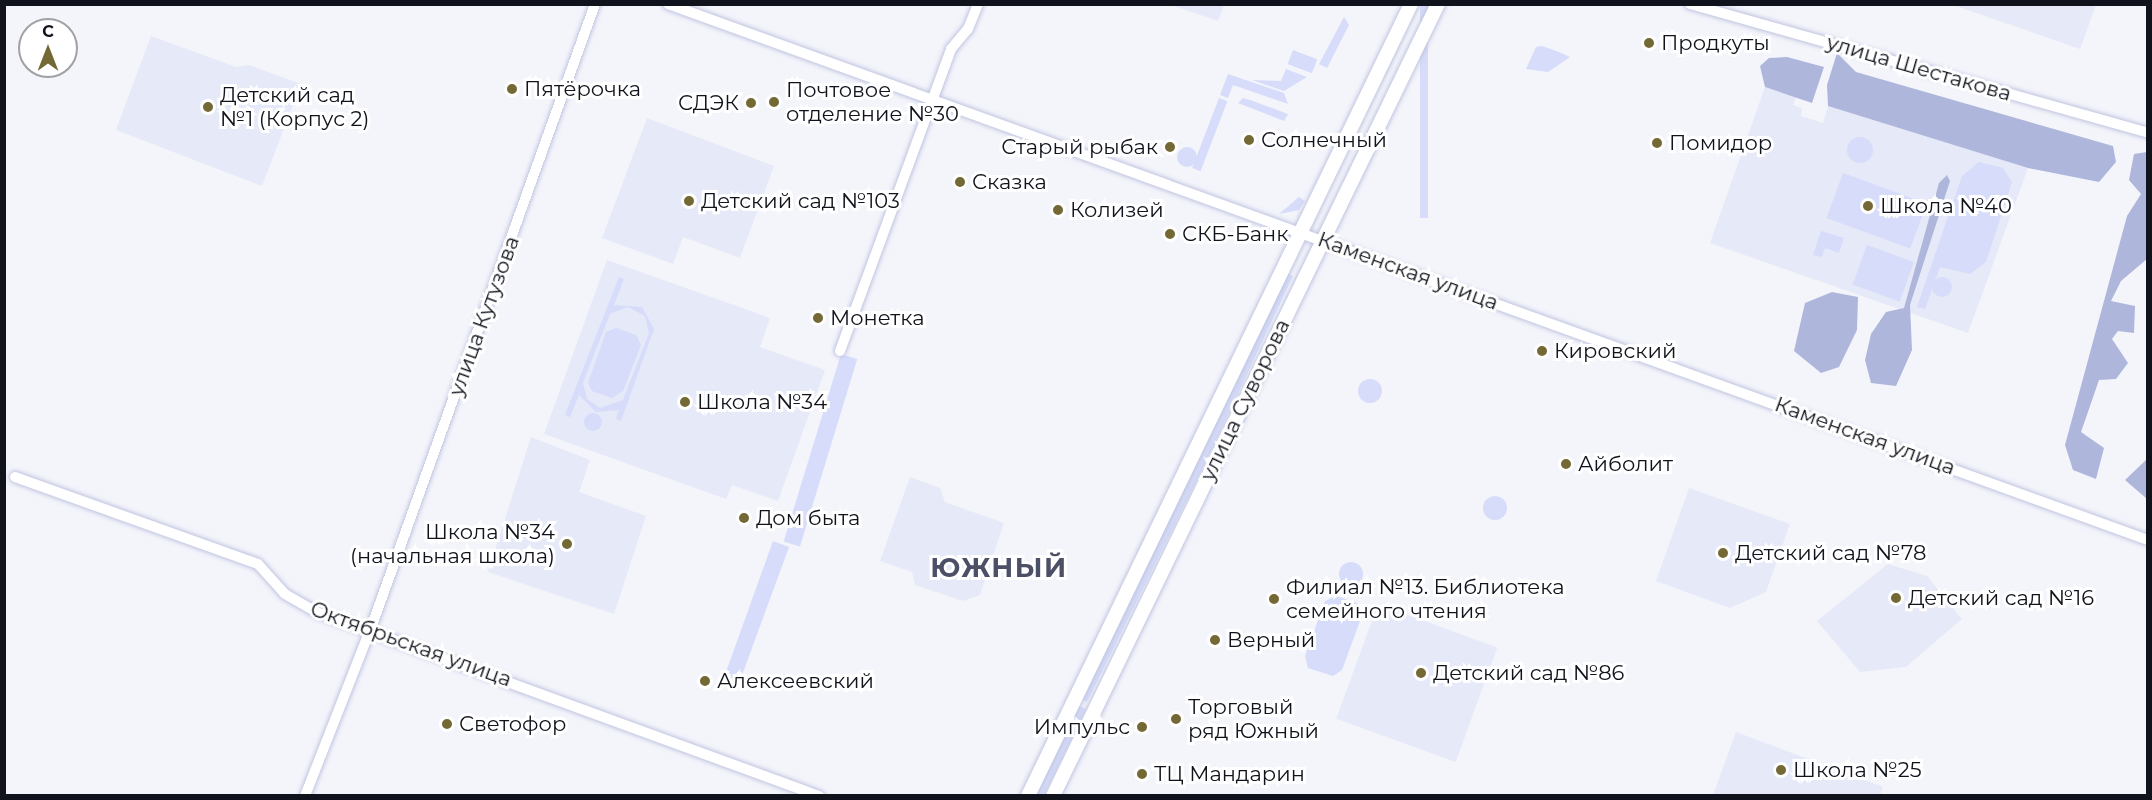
<!DOCTYPE html>
<html>
<head>
<meta charset="utf-8">
<style>
  body { margin:0 }
  #map { position:relative; width:2152px; height:800px; overflow:hidden; background:#f4f5fb; font-family:Montserrat,sans-serif }
  div>[style] { position:absolute }
  [style*='--x'] { left:calc(var(--x)*1px); top:calc(var(--y)*1px); width:calc(var(--w)*1px); rotate:calc(var(--a)*1deg) }
  .built>* { inset:0; background:#e6e9f7; transform-origin:0 0 }
  .green>* { inset:0; background:#d6dcfa; transform-origin:0 0 }
  .round { border-radius:50% }
  .forest>* { inset:0; background:#aeb6dc }
  .roads { filter:drop-shadow(0 0 2px #c0c5e0) drop-shadow(0 0 2px #c0c5e0) }
  .minor>* { height:10px; margin:-5px; padding:0 5px; transform-origin:5px; border-radius:5px; background:#fff }
  .major>* { height:14px; margin:-7px; padding:0 7px; transform-origin:7px; border-radius:7px; background:#fff }
  .dots>* { width:16px; height:16px; translate:-50% -50%; box-sizing:border-box; border:3px solid #fff; border-radius:50% }
  span { translate:-50% -50%; white-space:nowrap; text-align:center; line-height:1.15; -webkit-text-stroke:6px #fff; paint-order:stroke }
  .poi-label { font-size:21px; color:#11131c }
  .left { translate:0 -50%; text-align:left }
  .right { translate:-100% -50%; text-align:right }
  .street-label { font-size:21px; color:#11131c }
  .district-label { font-size:27px; color:#4c5067; font-weight:700; letter-spacing:1.5px }
  .frame { position:absolute; inset:0; border:6px solid #11131c; pointer-events:none }
  .north { position:absolute; left:18px; top:18px; width:60px; height:60px; box-sizing:border-box; background:#fff; border:2px solid #a0a1a4; border-radius:50%; rotate:0deg; font-size:16px; font-weight:700; line-height:24px; text-align:center; color:#11131c }
  .north::after { content:''; display:block; margin:auto; width:21px; height:27px; background:#746835; clip-path:polygon(50% 0,100% 100%,50% 72%,0 100%) }
</style>
</head>
<body>
<div id="map">
  <div class="built">
    <i style="clip-path:polygon(1171px 5px,1224px 5px,1218px 21px)"></i>
    <i style="clip-path:polygon(1953px 5px,2096px 5px,2080px 49px)"></i>
    <i style="clip-path:polygon(151px 36px,236px 67px,249px 65px,301px 84px,262px 186px,116px 130px)"></i>
    <i style="clip-path:polygon(1765px 87px,1796px 97px,1793px 105px,1802px 108px,1801px 116px,1823px 123px,1828px 106px,2028px 168px,1968px 333px,1710px 243px)"></i>
    <i style="clip-path:polygon(647px 118px,774px 166px,740px 258px,683px 237px,673px 264px,602px 238px)"></i>
    <i style="clip-path:polygon(607px 260px,770px 318px,760px 347px,825px 370px,778px 501px,732px 485px,726px 499px,544px 434px)"></i>
    <i style="clip-path:polygon(531px 437px,590px 460px,579px 492px,646px 516px,614px 614px,488px 572px)"></i>
    <i style="clip-path:polygon(910px 477px,940px 488px,945px 502px,1004px 523px,980px 595px,963px 601px,915px 585px,912px 572px,880px 561px)"></i>
    <i style="clip-path:polygon(1689px 488px,1790px 524px,1766px 592px,1730px 608px,1656px 581px)"></i>
    <i style="clip-path:polygon(1888px 564px,1927px 576px,1962px 619px,1906px 667px,1860px 672px,1817px 621px)"></i>
    <i style="left:1378px;top:604px;width:127px;height:122px;rotate:20deg"></i>
    <i style="clip-path:polygon(1736px 732px,1883px 787px,1880px 795px,1713px 795px)"></i>
  </div>
  <div class="green">
    <i style="left:1420px;top:5px;width:8px;height:213px"></i>
    <i style="clip-path:polygon(1344px 17px,1349px 25px,1327px 68px,1319px 64px)"></i>
    <i style="clip-path:polygon(1542px 46px,1559px 52px,1570px 57px,1548px 72px,1526px 69px,1536px 47px)"></i>
    <i style="left:1293px;top:50px;width:26px;height:15px;rotate:21deg"></i>
    <i style="clip-path:polygon(1286px 69px,1307px 77px,1284px 91px,1252px 80px,1281px 81px)"></i>
    <i style="clip-path:polygon(1228px 74px,1284px 93px,1288px 104px,1233px 85px,1228px 98px,1220px 95px)"></i>
    <i style="left:1219px;top:98px;width:9px;height:75px;rotate:21deg"></i>
    <i style="clip-path:polygon(1243px 98px,1250px 100px,1288px 114px,1284px 121px,1238px 103px)"></i>
    <i class="round" style="left:1847px;top:137px;width:26px;height:26px"></i>
    <i class="round" style="left:1177px;top:147px;width:20px;height:20px"></i>
    <i style="clip-path:polygon(1979px 162px,2003px 168px,2012px 182px,1986px 262px,1970px 274px,1940px 267px,1925px 309px,1917px 307px,1962px 176px)"></i>
    <i style="left:1843px;top:173px;width:89px;height:48px;rotate:20deg"></i>
    <i style="clip-path:polygon(1299px 197px,1305px 201px,1299px 210px,1279px 214px)"></i>
    <i style="clip-path:polygon(1821px 231px,1844px 238px,1839px 253px,1825px 248px,1822px 257px,1813px 255px)"></i>
    <i style="left:1867px;top:245px;width:50px;height:42px;rotate:20deg"></i>
    <i style="clip-path:polygon(1287px 273px,1293px 276px,1211px 451px,1087px 702px,1081px 699px)"></i>
    <i style="clip-path:polygon(evenodd,619px 277px,624px 279px,614px 305px,642px 307px,654px 329px,621px 421px,616px 419px,619px 410px,596px 412px,579px 395px,570px 417px,565px 415px,619px 277px,628px 307px,645px 316px,649px 333px,623px 400px,600px 408px,587px 399px,583px 383px,610px 314px,628px 307px)"></i>
    <i class="round" style="left:1932px;top:277px;width:20px;height:20px"></i>
    <i style="clip-path:polygon(616px 328px,636px 335px,641px 345px,623px 391px,612px 398px,592px 391px,588px 383px,606px 332px)"></i>
    <i style="left:841px;top:354px;width:17px;height:196px;rotate:17deg"></i>
    <i class="round" style="left:1358px;top:379px;width:24px;height:24px"></i>
    <i class="round" style="left:584px;top:413px;width:18px;height:18px"></i>
    <i class="round" style="left:1483px;top:496px;width:24px;height:24px"></i>
    <i style="clip-path:polygon(773px 541px,789px 547px,737px 689px,727px 686px,731px 674px,726px 672px)"></i>
    <i class="round" style="left:1339px;top:562px;width:24px;height:24px"></i>
    <i style="clip-path:polygon(1336px 596px,1357px 603px,1363px 613px,1342px 670px,1333px 676px,1308px 668px,1305px 656px,1325px 601px)"></i>
    <i style="clip-path:polygon(1077px 705px,1086px 709px,1044px 795px,1034px 796px)"></i>
  </div>
  <div class="forest">
    <i style="clip-path:polygon(1837px 53px,1856px 72px,2113px 146px,2116px 162px,2099px 182px,2028px 168px,1828px 106px,1827px 85px)"></i>
    <i style="clip-path:polygon(1787px 57px,1824px 67px,1812px 103px,1765px 87px,1760px 66px,1769px 58px)"></i>
    <i style="clip-path:polygon(2147px 152px,2147px 259px,2121px 281px,2111px 301px,2135px 306px,2134px 333px,2118px 331px,2112px 339px,2128px 363px,2116px 379px,2099px 380px,2081px 432px,2104px 448px,2096px 479px,2073px 470px,2065px 445px,2127px 216px,2141px 194px,2129px 180px,2134px 154px)"></i>
    <i style="clip-path:polygon(1947px 175px,1950px 181px,1910px 305px,1912px 350px,1896px 386px,1871px 383px,1865px 360px,1871px 334px,1886px 312px,1904px 308px,1939px 183px)"></i>
    <i style="clip-path:polygon(1832px 292px,1858px 297px,1857px 330px,1839px 367px,1821px 373px,1794px 351px,1805px 303px)"></i>
    <i style="clip-path:polygon(2147px 459px,2147px 499px,2125px 480px)"></i>
  </div>
  <div class="roads">
    <div class="minor">
      <i style="--x:668;--y:4;--w:1574;--a:19.91"></i>
      <i style="--x:1690;--y:4;--w:476;--a:15.7"></i>
      <i style="--x:840;--y:351;--w:322;--a:-69.8"></i>
      <i style="--x:951;--y:49;--w:26;--a:-50"></i>
      <i style="--x:968;--y:29;--w:27;--a:-68"></i>
      <i style="--x:15;--y:477;--w:258;--a:19.7"></i>
      <i style="--x:258;--y:564;--w:40;--a:48"></i>
      <i style="--x:285;--y:594;--w:36;--a:30"></i>
      <i style="--x:316;--y:612;--w:536;--a:20.09"></i>
      <i style="--x:305;--y:796;--w:180;--a:-68.6"></i>
      <i style="--x:371;--y:628;--w:663;--a:-70.25"></i>
    </div>
    <div class="major">
      <i style="--x:1028;--y:796;--w:880;--a:-64.19"></i>
      <i style="--x:1053;--y:796;--w:881;--a:-64.08"></i>
    </div>
  </div>
  <div class="dots">
    <i style="left:1649px;top:43px;background:#746835"></i>
    <i style="left:512px;top:89px;background:#746835"></i>
    <i style="left:774px;top:102px;background:#746835"></i>
    <i style="left:751px;top:103px;background:#746835"></i>
    <i style="left:208px;top:107px;background:#746835"></i>
    <i style="left:1249px;top:140px;background:#746835"></i>
    <i style="left:1657px;top:143px;background:#746835"></i>
    <i style="left:1170px;top:147px;background:#746835"></i>
    <i style="left:960px;top:182px;background:#746835"></i>
    <i style="left:689px;top:201px;background:#746835"></i>
    <i style="left:1868px;top:206px;background:#746835"></i>
    <i style="left:1058px;top:210px;background:#746835"></i>
    <i style="left:1170px;top:234px;background:#746835"></i>
    <i style="left:818px;top:318px;background:#746835"></i>
    <i style="left:1542px;top:351px;background:#746835"></i>
    <i style="left:685px;top:402px;background:#746835"></i>
    <i style="left:1566px;top:464px;background:#746835"></i>
    <i style="left:744px;top:518px;background:#746835"></i>
    <i style="left:567px;top:544px;background:#746835"></i>
    <i style="left:1723px;top:553px;background:#746835"></i>
    <i style="left:1896px;top:598px;background:#746835"></i>
    <i style="left:1274px;top:599px;background:#746835"></i>
    <i style="left:1215px;top:640px;background:#746835"></i>
    <i style="left:1421px;top:673px;background:#746835"></i>
    <i style="left:705px;top:681px;background:#746835"></i>
    <i style="left:1176px;top:719px;background:#746835"></i>
    <i style="left:447px;top:724px;background:#746835"></i>
    <i style="left:1142px;top:727px;background:#746835"></i>
    <i style="left:1781px;top:770px;background:#746835"></i>
    <i style="left:1142px;top:774px;background:#746835"></i>
  </div>
  <div class="poi-label">
    <span class="left" style="left:1661px;top:43px">Продкуты</span>
    <span class="left" style="left:524px;top:89px">Пятёрочка</span>
    <span class="left" style="left:786px;top:102px">Почтовое<br>отделение №30</span>
    <span class="left" style="left:220px;top:107px">Детский сад<br>№1 (Корпус 2)</span>
    <span class="right" style="left:739px;top:103px">СДЭК</span>
    <span class="left" style="left:1261px;top:140px">Солнечный</span>
    <span class="left" style="left:1669px;top:143px">Помидор</span>
    <span class="right" style="left:1158px;top:147px">Старый рыбак</span>
    <span class="left" style="left:972px;top:182px">Сказка</span>
    <span class="left" style="left:701px;top:201px">Детский сад №103</span>
    <span class="left" style="left:1880px;top:206px">Школа №40</span>
    <span class="left" style="left:1070px;top:210px">Колизей</span>
    <span class="left" style="left:1182px;top:234px">СКБ-Банк</span>
    <span class="left" style="left:830px;top:318px">Монетка</span>
    <span class="left" style="left:1554px;top:351px">Кировский</span>
    <span class="left" style="left:697px;top:402px">Школа №34</span>
    <span class="left" style="left:1578px;top:464px">Айболит</span>
    <span class="left" style="left:756px;top:518px">Дом быта</span>
    <span class="right" style="left:555px;top:544px">Школа №34<br>(начальная школа)</span>
    <span class="left" style="left:1735px;top:553px">Детский сад №78</span>
    <span class="left" style="left:1286px;top:599px">Филиал №13. Библиотека<br>семейного чтения</span>
    <span class="left" style="left:1908px;top:598px">Детский сад №16</span>
    <span class="left" style="left:1227px;top:640px">Верный</span>
    <span class="left" style="left:1433px;top:673px">Детский сад №86</span>
    <span class="left" style="left:717px;top:681px">Алексеевский</span>
    <span class="left" style="left:1188px;top:719px">Торговый<br>ряд Южный</span>
    <span class="left" style="left:459px;top:724px">Светофор</span>
    <span class="right" style="left:1130px;top:727px">Импульс</span>
    <span class="left" style="left:1793px;top:770px">Школа №25</span>
    <span class="left" style="left:1154px;top:774px">ТЦ Мандарин</span>
  </div>
  <div class="street-label">
    <span style="left:1919px;top:68px;rotate:16deg">улица Шестакова</span>
    <span style="left:1408px;top:271px;rotate:20deg">Каменская улица</span>
    <span style="left:484px;top:316px;rotate:-70deg">улица Кутузова</span>
    <span style="left:1245px;top:400px;rotate:-64deg">улица Суворова</span>
    <span style="left:1865px;top:436px;rotate:20deg">Каменская улица</span>
    <span style="left:411px;top:644px;rotate:20deg">Октябрьская улица</span>
  </div>
  <div class="district-label">
    <span style="left:999px;top:568px">ЮЖНЫЙ</span>
  </div>
  <div class="frame"></div>
  <div class="north">С</div>
</div>
</body>
</html>
